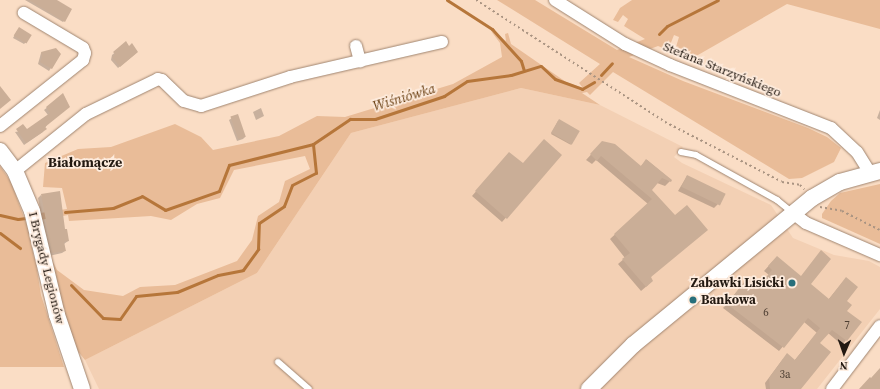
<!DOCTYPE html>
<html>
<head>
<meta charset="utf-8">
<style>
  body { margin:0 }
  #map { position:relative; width:880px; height:389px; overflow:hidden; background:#faddc5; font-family:"Source Serif 4",serif }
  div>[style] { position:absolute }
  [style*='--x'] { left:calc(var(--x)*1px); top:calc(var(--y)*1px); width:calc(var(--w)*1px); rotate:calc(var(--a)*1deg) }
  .built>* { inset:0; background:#f3d0b4 }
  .green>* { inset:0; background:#e9bc98 }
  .shadow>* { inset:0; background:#0003 }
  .stream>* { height:3px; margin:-1.5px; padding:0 1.5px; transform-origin:1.5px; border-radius:1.5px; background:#b6763a }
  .building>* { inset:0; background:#caae97; transform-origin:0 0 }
  .path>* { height:2px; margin-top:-1px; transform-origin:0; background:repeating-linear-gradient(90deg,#aa9482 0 2px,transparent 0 5px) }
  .roads { filter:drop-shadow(0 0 1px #a08570) drop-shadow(0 0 1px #a08570) }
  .lane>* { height:6px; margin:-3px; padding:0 3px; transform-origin:3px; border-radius:3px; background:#fff }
  .street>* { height:12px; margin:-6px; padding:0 6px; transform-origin:6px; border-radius:6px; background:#fff }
  .secondary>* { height:16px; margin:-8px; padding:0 8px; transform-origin:8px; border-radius:8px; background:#fff }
  .dots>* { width:11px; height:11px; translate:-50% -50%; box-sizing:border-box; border:2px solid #feecde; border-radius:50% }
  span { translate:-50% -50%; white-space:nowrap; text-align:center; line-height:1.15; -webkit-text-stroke:3.5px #feecde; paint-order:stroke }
  .number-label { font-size:11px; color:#4d3e32 }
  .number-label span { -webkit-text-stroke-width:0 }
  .street-label { font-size:13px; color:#231911 }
  .poi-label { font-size:13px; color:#231911; font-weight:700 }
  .right { translate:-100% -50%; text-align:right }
  .left { translate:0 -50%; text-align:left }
  .water-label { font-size:14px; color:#683c0e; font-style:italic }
  .neighbourhood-label { font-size:14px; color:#231911; font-weight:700 }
  .north { position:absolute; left:824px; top:333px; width:40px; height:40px; -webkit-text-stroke:3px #feecde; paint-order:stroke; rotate:182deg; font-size:11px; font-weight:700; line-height:16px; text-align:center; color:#231911 }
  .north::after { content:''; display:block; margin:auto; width:14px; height:18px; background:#231911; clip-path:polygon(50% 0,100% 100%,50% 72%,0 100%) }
</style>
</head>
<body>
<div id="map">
  <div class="built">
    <i style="clip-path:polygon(521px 88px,600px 105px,683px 147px,674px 157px,682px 163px,771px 205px,793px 238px,834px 255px,869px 261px,880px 267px,880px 309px,817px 389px,99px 389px,85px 360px,257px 273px,351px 133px)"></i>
  </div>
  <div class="green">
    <i style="clip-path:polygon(497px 0,535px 0,617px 50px,645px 39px,624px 26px,628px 19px,623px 15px,618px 22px,613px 20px,620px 8px,632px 0,880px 0,880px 29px,787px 4px,691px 59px,682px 55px,684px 50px,676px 47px,679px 37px,674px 35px,668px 50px,658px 46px,629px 57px,683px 81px,808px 128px,827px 137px,841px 148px,834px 162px,802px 178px,789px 179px,613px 72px,590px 95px,587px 92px,582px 93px,600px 105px,521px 88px,351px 133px,257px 273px,85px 360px,72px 344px,54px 276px,36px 264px,41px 295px,64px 367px,0 367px,0 166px,11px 182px,29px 231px,34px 258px,53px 270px,51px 258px,57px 270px,84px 290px,123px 296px,140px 287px,175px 285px,237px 261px,252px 240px,258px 216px,279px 202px,285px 181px,310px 169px,305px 156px,234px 170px,220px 198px,197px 204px,171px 220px,151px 216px,69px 221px,68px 215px,29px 222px,27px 215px,67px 209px,62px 188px,43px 187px,45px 163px,78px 149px,111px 147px,175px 124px,201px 137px,213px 150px,279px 136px,317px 116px,345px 117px,453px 84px,502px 57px,500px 43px,491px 31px,506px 41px,505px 34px,508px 33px,511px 44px,566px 82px,583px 88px,579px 83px,600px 64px)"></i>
    <i style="clip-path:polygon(880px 184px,880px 244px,822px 218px,822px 214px,831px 201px,840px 193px)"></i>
  </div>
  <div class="shadow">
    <i style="clip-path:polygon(25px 0,55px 0,64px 21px,63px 22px)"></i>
    <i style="clip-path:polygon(17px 31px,26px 42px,24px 44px,13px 38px)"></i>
    <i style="clip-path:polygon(126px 43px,135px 54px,118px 68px,111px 60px,112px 55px)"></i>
    <i style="clip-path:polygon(41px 53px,60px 54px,49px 71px,38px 64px)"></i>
    <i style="clip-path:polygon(63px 95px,43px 132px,24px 145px,15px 132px,27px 130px,48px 115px,44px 110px)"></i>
    <i style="clip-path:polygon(261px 108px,264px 116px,256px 120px,253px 112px)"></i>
    <i style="clip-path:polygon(880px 110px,880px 120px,877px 118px)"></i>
    <i style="clip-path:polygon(232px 118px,245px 137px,243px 139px,237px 141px,229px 120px)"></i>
    <i style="clip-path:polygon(558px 121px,571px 145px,551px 134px)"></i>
    <i style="clip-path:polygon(598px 147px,640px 167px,647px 160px,671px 180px,665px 186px,657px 183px,651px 190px,674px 216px,648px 285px,641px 291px,618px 264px,625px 258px,610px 239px,648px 204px,596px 160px,592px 164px,586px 160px)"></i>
    <i style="clip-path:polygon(561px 155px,502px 222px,472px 196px,506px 157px,522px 164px)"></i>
    <i style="clip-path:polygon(687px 176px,718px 204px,714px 208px,678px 191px)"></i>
    <i style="clip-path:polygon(41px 195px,68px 241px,64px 244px,65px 251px,62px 253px,49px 256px,38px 198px)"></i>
    <i style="clip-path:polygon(773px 261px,828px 300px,842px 283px,846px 311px,860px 323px,842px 345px,828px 333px,818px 343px,800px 389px,766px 389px,765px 383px,783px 359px,794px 361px,817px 333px,804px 322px,779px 351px,723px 308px,744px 283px,759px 287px,769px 275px,764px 271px)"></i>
  </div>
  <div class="stream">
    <i style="--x:447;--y:0;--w:54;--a:32.8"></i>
    <i style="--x:492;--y:29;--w:43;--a:47.8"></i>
    <i style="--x:521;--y:61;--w:10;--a:73"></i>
    <i style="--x:659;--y:34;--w:11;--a:-45"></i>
    <i style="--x:667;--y:26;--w:57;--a:-27"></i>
    <i style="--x:601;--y:75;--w:16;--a:-47"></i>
    <i style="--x:65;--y:212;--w:48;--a:-4.8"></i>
    <i style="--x:113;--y:208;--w:31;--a:-22"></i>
    <i style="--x:142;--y:196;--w:27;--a:31"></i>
    <i style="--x:165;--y:210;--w:57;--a:-19.4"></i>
    <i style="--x:219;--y:191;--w:28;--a:-69"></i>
    <i style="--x:229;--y:165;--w:87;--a:-14"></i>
    <i style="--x:0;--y:215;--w:18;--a:13"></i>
    <i style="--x:18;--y:219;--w:8;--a:-7"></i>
    <i style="--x:0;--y:233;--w:25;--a:37"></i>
    <i style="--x:71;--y:285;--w:46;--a:45.9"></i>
    <i style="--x:103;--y:318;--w:17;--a:3"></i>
    <i style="--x:120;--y:319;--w:28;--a:-55"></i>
    <i style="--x:136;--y:296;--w:41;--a:-5.6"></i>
    <i style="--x:177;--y:292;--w:44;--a:-22.5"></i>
    <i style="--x:218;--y:275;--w:25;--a:-11"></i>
    <i style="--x:243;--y:270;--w:26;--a:-54"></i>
    <i style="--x:258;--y:249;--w:26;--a:-88"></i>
    <i style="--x:259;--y:223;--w:30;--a:-34"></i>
    <i style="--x:284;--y:206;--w:22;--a:-69"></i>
    <i style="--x:292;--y:185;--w:27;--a:-27"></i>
    <i style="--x:316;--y:173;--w:29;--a:-96"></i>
    <i style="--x:313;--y:144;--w:45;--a:-34"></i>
    <i style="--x:350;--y:119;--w:25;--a:0"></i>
    <i style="--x:375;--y:119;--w:73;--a:-18.4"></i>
    <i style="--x:444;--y:96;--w:27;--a:-33"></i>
    <i style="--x:467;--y:81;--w:44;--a:-7.8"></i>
    <i style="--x:511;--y:75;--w:31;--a:-17"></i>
    <i style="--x:541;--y:66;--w:19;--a:43"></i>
    <i style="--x:555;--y:79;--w:29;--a:20"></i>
    <i style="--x:582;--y:89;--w:14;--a:-30"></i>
  </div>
  <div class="building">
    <i style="clip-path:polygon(29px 0,57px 0,72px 9px,65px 22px)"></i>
    <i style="left:19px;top:27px;width:15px;height:10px;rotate:32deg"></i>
    <i style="clip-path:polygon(126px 41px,129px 46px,132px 43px,138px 52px,120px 67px,112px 57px,115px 54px,113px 52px)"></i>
    <i style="clip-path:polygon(56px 48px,61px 54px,52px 69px,40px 62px,42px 57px,41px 52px)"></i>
    <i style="clip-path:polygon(0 86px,11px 100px,0 109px)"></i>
    <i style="clip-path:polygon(63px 93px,70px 107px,45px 127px,47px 129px,26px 143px,16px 129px,23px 124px,27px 129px,50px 113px,46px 107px)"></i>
    <i style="left:238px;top:114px;width:24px;height:8px;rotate:71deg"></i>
    <i style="left:559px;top:119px;width:24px;height:16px;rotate:30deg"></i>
    <i style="clip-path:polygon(544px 139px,562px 155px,507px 219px,475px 191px,509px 152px,523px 163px)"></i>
    <i style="clip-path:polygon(602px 141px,615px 144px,641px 166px,646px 159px,672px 180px,671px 182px,662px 178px,652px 190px,675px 215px,687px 205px,708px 230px,651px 277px,653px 281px,646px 287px,622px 259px,630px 253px,614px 234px,652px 199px,601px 156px,597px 161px,590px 154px)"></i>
    <i style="left:687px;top:175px;width:43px;height:13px;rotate:26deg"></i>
    <i style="clip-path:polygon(60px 191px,65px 229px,67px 229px,69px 241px,64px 242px,66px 251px,52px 253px,41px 194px)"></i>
    <i style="clip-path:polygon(821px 250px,831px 259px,811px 284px,829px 299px,846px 277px,858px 287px,847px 301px,852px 305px,847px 311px,862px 322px,847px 341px,832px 330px,820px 343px,831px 352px,801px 389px,770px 389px,769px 378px,787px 353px,795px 360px,820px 328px,808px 318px,784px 348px,727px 304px,748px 277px,759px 286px,772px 270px,768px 266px,777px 256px,801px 276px)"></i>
    <i style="clip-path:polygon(880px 368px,880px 389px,859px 389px,870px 377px,871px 378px)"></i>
  </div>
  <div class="path">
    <i style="--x:476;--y:0;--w:225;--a:32.8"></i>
    <i style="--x:665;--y:122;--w:131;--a:27.1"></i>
    <i style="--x:782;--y:182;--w:18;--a:9"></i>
    <i style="--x:800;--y:185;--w:6;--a:45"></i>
    <i style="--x:820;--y:207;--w:22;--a:10"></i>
    <i style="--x:842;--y:211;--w:42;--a:26.6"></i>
  </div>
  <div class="roads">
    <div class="lane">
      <i style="--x:681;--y:152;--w:15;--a:11"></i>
      <i style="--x:696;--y:155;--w:93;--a:29.1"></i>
      <i style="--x:777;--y:200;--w:21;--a:39"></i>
      <i style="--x:278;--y:362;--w:41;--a:41.1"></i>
    </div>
    <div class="street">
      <i style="--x:555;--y:0;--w:83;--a:32.2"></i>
      <i style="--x:625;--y:44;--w:50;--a:25"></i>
      <i style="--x:670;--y:65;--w:173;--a:21.4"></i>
      <i style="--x:831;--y:128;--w:35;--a:43"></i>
      <i style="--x:857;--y:152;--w:25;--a:58"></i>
      <i style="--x:356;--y:46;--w:16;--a:75"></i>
      <i style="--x:0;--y:126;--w:106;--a:-38.5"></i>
      <i style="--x:83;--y:60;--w:7;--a:-74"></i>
      <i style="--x:85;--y:53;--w:5;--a:-112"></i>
      <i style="--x:83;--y:48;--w:69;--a:-149.3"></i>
      <i style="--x:15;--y:171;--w:91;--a:-38.8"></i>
      <i style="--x:86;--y:114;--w:80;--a:-25.9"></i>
      <i style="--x:158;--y:79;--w:4;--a:14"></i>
      <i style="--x:162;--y:80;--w:30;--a:44"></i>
      <i style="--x:184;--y:101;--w:18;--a:16"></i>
      <i style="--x:201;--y:106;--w:94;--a:-18"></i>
      <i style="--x:290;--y:77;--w:156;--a:-13"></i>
      <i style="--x:793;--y:213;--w:16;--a:38"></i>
      <i style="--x:806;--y:223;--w:81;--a:23.4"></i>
      <i style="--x:832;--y:389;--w:79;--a:-52.7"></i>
    </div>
    <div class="secondary">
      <i style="--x:0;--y:151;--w:25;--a:53"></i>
      <i style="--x:15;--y:171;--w:43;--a:67"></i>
      <i style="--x:32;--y:211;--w:107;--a:76.5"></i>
      <i style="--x:57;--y:315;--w:78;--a:71.3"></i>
      <i style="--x:589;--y:389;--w:62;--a:-45"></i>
      <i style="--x:633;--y:345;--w:232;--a:-39.4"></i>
      <i style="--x:812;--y:198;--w:32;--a:-30"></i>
      <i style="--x:840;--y:182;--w:41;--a:-15.4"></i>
    </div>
  </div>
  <div class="dots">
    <i style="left:792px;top:283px;background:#276f7b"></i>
    <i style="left:693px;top:300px;background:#276f7b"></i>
  </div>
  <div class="number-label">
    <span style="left:766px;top:313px">6</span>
    <span style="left:847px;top:326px">7</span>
    <span style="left:785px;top:375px">3a</span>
  </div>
  <div class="street-label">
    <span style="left:722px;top:70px;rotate:22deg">Stefana Starzyńskiego</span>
    <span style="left:46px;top:268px;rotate:76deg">I Brygady Legionów</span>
  </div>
  <div class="poi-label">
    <span class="right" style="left:784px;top:283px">Zabawki Lisicki</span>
    <span class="left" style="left:701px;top:300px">Bankowa</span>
  </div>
  <div class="water-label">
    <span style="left:404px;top:97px;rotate:-17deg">Wiśniówka</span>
  </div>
  <div class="neighbourhood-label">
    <span style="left:85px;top:162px">Białomącze</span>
  </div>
  <div class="north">N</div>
</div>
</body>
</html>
